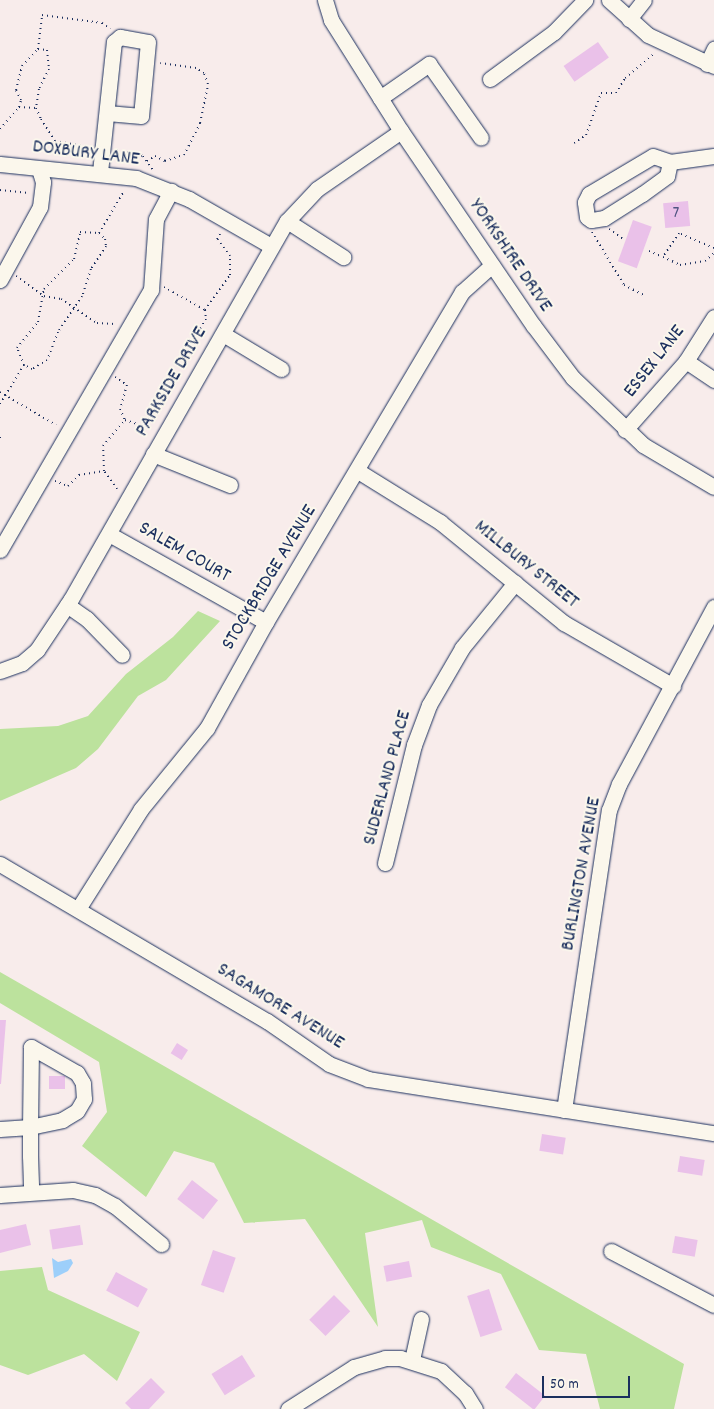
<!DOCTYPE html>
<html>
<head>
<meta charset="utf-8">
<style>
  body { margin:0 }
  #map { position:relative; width:714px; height:1409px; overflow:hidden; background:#f8eceb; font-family:Dekko,sans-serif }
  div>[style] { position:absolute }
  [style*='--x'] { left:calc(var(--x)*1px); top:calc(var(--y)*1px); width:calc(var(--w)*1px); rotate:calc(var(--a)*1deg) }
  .green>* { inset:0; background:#bce29d }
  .water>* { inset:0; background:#9dcffa }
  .building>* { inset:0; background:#eac1e9; transform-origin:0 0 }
  .path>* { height:2px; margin-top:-1px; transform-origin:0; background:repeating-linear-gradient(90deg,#1b2f5e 0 1px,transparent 0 5px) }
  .roads { filter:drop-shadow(0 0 1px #1b2f5e) drop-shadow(0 0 1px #1b2f5e) }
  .minor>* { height:15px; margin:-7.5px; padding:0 7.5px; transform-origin:7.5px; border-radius:7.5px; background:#fbf7ec }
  span { translate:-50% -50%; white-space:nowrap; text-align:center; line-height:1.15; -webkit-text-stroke:4px #fbf7ec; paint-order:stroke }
  .number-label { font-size:18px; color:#4f5481 }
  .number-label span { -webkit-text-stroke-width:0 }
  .street-label { font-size:20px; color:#1b2f5e }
  .scale { position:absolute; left:542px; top:1376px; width:88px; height:22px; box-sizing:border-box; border:2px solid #1b2f5e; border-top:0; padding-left:6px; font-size:15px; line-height:18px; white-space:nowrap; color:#1b2f5e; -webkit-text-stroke:4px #fbf7ec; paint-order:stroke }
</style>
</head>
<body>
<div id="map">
  <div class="green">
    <i style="clip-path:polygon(198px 611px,220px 621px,166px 680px,138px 696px,98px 749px,76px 768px,0 801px,0 729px,58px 726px,88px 716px,126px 674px,173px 637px)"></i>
    <i style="clip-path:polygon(0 972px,684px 1364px,674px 1409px,600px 1409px,586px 1354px,539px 1350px,501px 1274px,431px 1247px,422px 1220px,365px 1233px,378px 1327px,305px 1219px,244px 1223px,214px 1163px,174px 1151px,146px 1197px,82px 1146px,107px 1112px,99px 1062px,0 1003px)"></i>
    <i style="clip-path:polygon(42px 1267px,48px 1290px,140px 1332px,117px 1381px,84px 1354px,28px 1375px,0 1365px,0 1271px)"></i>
  </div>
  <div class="water">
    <i style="clip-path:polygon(52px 1258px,58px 1262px,71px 1259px,73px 1263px,68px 1271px,54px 1278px)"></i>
  </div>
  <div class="building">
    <i style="left:598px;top:42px;width:19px;height:42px;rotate:55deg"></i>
    <i style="left:688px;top:201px;width:25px;height:25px;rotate:85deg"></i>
    <i style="left:633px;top:220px;width:20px;height:44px;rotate:20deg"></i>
    <i style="clip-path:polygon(0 1020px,6px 1020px,1px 1084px,0 1084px)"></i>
    <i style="left:177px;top:1043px;width:13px;height:12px;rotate:32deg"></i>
    <i style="left:49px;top:1076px;width:16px;height:13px"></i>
    <i style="left:542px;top:1134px;width:24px;height:17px;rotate:9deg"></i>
    <i style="left:680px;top:1156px;width:25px;height:16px;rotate:9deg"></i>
    <i style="left:192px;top:1180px;width:33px;height:24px;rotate:38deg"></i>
    <i style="clip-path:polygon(26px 1224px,31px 1245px,0 1253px,0 1230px)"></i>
    <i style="left:80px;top:1225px;width:20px;height:31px;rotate:81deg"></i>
    <i style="left:675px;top:1236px;width:23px;height:17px;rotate:10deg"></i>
    <i style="left:213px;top:1250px;width:24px;height:37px;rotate:19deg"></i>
    <i style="left:409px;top:1261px;width:16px;height:26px;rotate:79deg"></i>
    <i style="left:116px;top:1272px;width:36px;height:21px;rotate:28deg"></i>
    <i style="left:489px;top:1289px;width:43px;height:23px;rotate:72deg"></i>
    <i style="left:334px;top:1295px;width:23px;height:35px;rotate:45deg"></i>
    <i style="left:242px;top:1355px;width:25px;height:36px;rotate:58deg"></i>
    <i style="left:516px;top:1373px;width:37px;height:18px;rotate:38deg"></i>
    <i style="clip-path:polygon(151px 1378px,165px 1392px,149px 1409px,131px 1409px,125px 1403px)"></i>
  </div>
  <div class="path">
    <i style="--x:38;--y:49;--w:34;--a:-83"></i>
    <i style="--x:42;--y:15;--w:61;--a:7.6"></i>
    <i style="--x:102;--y:23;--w:10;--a:37"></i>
    <i style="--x:19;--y:107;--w:17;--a:3"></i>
    <i style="--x:0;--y:129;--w:29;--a:-49"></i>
    <i style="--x:19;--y:107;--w:7;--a:-74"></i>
    <i style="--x:21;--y:100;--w:11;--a:-117"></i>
    <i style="--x:16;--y:90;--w:25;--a:-76"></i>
    <i style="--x:22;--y:66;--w:23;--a:-47"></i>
    <i style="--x:38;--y:49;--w:9;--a:6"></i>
    <i style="--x:47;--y:50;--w:19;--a:84"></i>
    <i style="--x:49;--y:69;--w:22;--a:117"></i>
    <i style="--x:39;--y:89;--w:19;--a:99"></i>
    <i style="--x:36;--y:108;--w:12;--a:66"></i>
    <i style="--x:41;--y:119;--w:26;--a:58"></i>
    <i style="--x:55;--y:141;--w:36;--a:10"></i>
    <i style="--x:574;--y:143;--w:14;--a:-34"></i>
    <i style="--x:586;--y:135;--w:45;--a:-70.3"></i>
    <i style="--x:601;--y:93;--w:15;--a:0"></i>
    <i style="--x:616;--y:93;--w:17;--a:-59"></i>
    <i style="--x:625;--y:78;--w:39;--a:-40"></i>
    <i style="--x:117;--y:150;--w:27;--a:13"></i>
    <i style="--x:143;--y:156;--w:17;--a:54"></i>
    <i style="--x:147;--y:161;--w:9;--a:-32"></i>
    <i style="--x:155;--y:156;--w:11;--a:27"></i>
    <i style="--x:165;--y:161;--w:20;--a:-18"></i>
    <i style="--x:184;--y:155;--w:36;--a:-63"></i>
    <i style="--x:200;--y:123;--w:40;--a:-78"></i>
    <i style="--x:208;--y:84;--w:12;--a:-110"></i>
    <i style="--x:204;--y:73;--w:9;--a:-148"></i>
    <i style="--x:196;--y:68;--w:36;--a:-172"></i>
    <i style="--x:0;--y:190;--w:29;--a:6"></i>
    <i style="--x:609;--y:229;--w:19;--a:36"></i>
    <i style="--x:592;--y:232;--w:62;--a:58.9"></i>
    <i style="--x:624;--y:285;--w:22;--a:27"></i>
    <i style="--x:99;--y:233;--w:8;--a:45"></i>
    <i style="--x:105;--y:239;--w:7;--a:82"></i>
    <i style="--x:106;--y:246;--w:27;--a:123"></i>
    <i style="--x:91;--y:269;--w:28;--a:108"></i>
    <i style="--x:82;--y:296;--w:43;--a:123.7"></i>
    <i style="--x:58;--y:332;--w:30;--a:111"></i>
    <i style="--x:47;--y:360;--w:17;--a:149"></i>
    <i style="--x:32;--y:369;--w:9;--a:-153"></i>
    <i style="--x:24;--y:365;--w:18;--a:-112"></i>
    <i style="--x:17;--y:348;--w:33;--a:-51"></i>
    <i style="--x:38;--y:322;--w:34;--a:-80"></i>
    <i style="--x:44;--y:289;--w:42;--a:-45"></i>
    <i style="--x:74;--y:259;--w:28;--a:-77"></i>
    <i style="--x:80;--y:232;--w:19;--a:3"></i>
    <i style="--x:99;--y:233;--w:49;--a:-59.2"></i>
    <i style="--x:714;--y:248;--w:38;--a:-157"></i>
    <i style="--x:679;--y:233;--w:29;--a:124"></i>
    <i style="--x:663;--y:257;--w:19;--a:25"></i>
    <i style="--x:680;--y:265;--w:25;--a:-9"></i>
    <i style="--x:705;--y:261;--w:12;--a:-42"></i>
    <i style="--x:649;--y:251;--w:15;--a:23"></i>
    <i style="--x:16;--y:276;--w:34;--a:36"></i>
    <i style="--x:44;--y:296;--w:17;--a:10"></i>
    <i style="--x:61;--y:299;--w:43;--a:33.7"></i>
    <i style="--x:97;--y:323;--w:18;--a:3"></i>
    <i style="--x:164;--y:287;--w:47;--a:29.3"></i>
    <i style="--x:205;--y:310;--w:9;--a:84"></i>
    <i style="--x:206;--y:319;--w:12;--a:121"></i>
    <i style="--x:200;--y:329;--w:8;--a:30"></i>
    <i style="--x:205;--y:310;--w:43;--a:-54.5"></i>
    <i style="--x:230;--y:275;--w:19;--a:-90"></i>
    <i style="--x:230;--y:256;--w:21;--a:-127"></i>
    <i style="--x:217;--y:239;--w:8;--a:-60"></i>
    <i style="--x:115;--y:377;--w:14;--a:34"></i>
    <i style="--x:127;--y:385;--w:25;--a:106"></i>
    <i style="--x:120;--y:409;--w:12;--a:66"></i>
    <i style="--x:125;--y:420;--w:29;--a:18"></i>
    <i style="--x:0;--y:392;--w:65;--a:30.5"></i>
    <i style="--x:0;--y:404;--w:46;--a:-58.4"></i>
    <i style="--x:0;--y:437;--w:2;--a:90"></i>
    <i style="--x:55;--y:481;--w:14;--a:21"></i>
    <i style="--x:68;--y:486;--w:16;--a:-45"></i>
    <i style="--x:79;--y:475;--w:25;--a:-9"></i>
    <i style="--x:117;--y:489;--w:22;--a:-126"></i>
    <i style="--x:104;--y:471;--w:25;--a:-92"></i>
    <i style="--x:103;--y:446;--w:34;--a:-50"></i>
  </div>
  <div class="roads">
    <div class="minor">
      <i style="--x:325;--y:0;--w:21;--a:73"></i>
      <i style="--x:331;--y:20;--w:131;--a:57.8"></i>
      <i style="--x:401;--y:131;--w:235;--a:55.8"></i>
      <i style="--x:533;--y:325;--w:66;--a:53"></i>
      <i style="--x:573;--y:378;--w:97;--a:43.7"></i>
      <i style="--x:643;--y:445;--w:82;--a:30.6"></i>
      <i style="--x:609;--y:0;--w:52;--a:41.9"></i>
      <i style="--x:648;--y:35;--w:73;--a:25.2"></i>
      <i style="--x:629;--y:19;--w:24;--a:-52"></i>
      <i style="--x:707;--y:64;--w:17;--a:-65"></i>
      <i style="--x:490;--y:79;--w:79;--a:-36.3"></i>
      <i style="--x:554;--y:32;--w:45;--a:-45.9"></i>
      <i style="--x:380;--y:98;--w:60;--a:-34.8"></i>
      <i style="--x:429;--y:64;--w:90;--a:54.9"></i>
      <i style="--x:670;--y:162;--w:14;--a:102"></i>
      <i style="--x:667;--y:176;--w:31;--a:144"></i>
      <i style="--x:642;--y:194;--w:45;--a:147.7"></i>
      <i style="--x:604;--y:218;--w:13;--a:171"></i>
      <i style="--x:591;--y:220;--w:5;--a:-143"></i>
      <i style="--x:587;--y:217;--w:15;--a:-98"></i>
      <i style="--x:585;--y:202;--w:9;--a:-63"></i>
      <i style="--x:589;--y:194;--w:74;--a:-30.7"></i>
      <i style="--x:653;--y:156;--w:18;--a:19"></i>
      <i style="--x:670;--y:162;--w:44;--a:-7.8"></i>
      <i style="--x:0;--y:164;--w:137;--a:5.9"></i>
      <i style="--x:136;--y:178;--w:57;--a:21.6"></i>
      <i style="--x:189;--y:199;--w:95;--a:29.8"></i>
      <i style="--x:100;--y:172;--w:131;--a:-83.9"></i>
      <i style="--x:114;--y:42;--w:8;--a:-40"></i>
      <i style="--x:120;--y:37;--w:28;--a:10"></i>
      <i style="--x:148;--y:42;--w:74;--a:95.4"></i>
      <i style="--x:141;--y:116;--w:34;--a:-175"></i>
      <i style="--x:287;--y:221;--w:67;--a:32.7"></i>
      <i style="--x:0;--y:280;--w:83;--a:-61.3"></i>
      <i style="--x:40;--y:207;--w:25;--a:-83"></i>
      <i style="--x:43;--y:182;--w:14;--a:-107"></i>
      <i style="--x:223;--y:334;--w:68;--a:31.1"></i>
      <i style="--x:686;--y:361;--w:34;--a:34"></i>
      <i style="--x:625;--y:430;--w:92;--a:-48.5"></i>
      <i style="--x:686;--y:361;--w:52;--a:-57.5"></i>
      <i style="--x:153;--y:454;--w:83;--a:21.9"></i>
      <i style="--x:358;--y:471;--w:97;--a:31.9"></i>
      <i style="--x:440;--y:522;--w:160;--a:39.2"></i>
      <i style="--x:564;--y:623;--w:126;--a:30"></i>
      <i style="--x:109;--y:534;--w:180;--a:29.3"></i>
      <i style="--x:0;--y:550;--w:301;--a:-59.9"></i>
      <i style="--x:151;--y:290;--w:71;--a:-86"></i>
      <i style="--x:156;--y:219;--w:32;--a:-62"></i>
      <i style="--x:67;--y:605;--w:24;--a:35"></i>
      <i style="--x:87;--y:619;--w:50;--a:45.8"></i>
      <i style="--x:0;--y:671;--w:23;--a:-20"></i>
      <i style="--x:22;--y:663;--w:20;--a:-41"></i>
      <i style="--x:37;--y:650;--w:61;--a:-56.3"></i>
      <i style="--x:71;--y:599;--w:435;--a:-60.3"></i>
      <i style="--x:287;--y:221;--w:44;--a:-46.8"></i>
      <i style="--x:317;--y:189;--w:102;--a:-34.6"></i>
      <i style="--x:385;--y:863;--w:122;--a:-76.2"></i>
      <i style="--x:414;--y:745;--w:43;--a:-69.4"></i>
      <i style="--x:429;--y:705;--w:66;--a:-59.9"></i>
      <i style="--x:462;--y:648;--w:84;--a:-50.8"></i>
      <i style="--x:0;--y:864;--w:310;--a:30.5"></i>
      <i style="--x:267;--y:1021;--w:75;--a:34.7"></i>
      <i style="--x:329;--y:1064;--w:42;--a:21"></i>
      <i style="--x:368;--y:1079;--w:350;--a:8.9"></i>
      <i style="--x:78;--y:909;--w:118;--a:-57.8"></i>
      <i style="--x:141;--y:809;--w:104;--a:-50.8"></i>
      <i style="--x:207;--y:728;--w:121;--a:-60.9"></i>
      <i style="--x:266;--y:622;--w:384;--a:-59.3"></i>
      <i style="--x:462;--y:292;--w:40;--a:-42"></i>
      <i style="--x:564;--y:1110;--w:303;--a:-81.5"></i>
      <i style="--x:609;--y:810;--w:28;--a:-69"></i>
      <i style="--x:619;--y:784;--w:201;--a:-61.8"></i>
      <i style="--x:0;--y:1129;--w:30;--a:-4"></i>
      <i style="--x:30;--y:1127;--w:33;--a:-12"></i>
      <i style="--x:62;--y:1120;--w:17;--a:-31"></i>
      <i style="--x:77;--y:1111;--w:14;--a:-60"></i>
      <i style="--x:84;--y:1099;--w:16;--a:-94"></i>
      <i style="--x:83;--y:1083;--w:12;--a:-121"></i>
      <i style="--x:77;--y:1073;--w:53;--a:-150.5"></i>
      <i style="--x:31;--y:1047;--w:80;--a:90.7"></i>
      <i style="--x:30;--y:1127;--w:29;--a:90"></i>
      <i style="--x:30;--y:1156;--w:35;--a:88"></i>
      <i style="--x:0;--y:1195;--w:73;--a:-3.9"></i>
      <i style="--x:73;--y:1190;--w:23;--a:13"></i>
      <i style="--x:95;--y:1195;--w:23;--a:29"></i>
      <i style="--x:115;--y:1206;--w:60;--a:39.6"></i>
      <i style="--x:611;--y:1251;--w:116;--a:27.7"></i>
      <i style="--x:412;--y:1360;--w:42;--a:-77.6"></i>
      <i style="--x:288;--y:1409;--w:78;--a:-32.5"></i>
      <i style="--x:354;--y:1367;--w:32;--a:-16"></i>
      <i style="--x:385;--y:1358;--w:15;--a:0"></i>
      <i style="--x:400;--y:1358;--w:43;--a:17.6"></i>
      <i style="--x:441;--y:1371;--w:33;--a:43"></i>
      <i style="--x:465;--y:1393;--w:19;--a:58"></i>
    </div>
  </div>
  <div class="number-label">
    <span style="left:676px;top:214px">7</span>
  </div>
  <div class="street-label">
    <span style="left:86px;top:154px;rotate:7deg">DOXBURY LANE</span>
    <span style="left:510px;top:256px;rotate:56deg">YORKSHIRE DRIVE</span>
    <span style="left:655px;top:362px;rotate:-52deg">ESSEX LANE</span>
    <span style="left:172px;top:382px;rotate:-60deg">PARKSIDE DRIVE</span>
    <span style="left:184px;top:553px;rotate:30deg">SALEM COURT</span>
    <span style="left:526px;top:565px;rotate:39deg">MILLBURY STREET</span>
    <span style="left:270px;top:578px;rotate:-59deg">STOCKBRIDGE AVENUE</span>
    <span style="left:388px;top:778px;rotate:-75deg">SUDERLAND PLACE</span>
    <span style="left:582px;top:874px;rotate:-80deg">BURLINGTON AVENUE</span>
    <span style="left:280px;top:1007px;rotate:32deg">SAGAMORE AVENUE</span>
  </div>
  <div class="scale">50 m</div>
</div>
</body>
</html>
